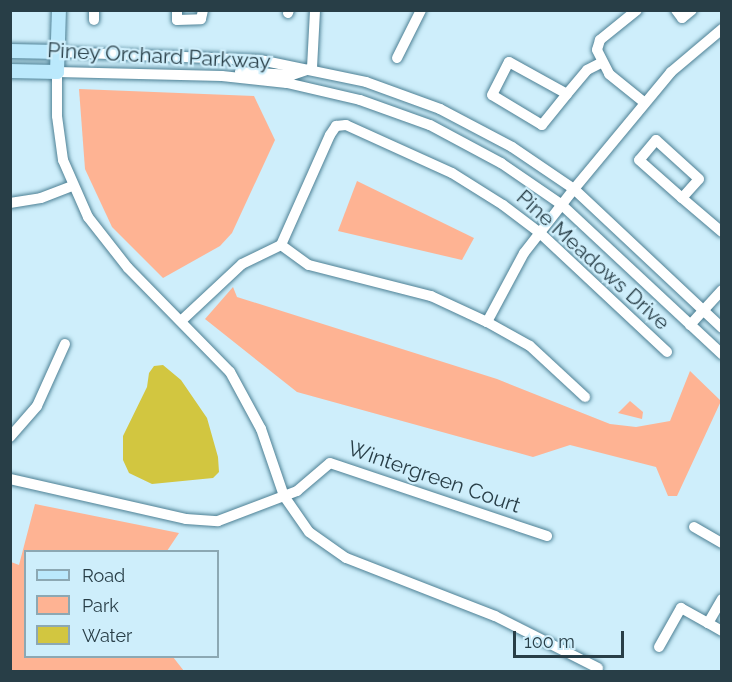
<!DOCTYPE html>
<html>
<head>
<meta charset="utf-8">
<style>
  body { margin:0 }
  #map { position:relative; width:732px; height:682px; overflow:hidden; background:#ceeefb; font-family:Raleway,sans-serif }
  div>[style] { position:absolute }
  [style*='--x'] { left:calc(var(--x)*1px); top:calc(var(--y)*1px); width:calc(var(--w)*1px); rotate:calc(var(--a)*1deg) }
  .green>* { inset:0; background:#feb393 }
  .water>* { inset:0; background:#d2c640 }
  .roads { filter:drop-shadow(0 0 2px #4d8094) drop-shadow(0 0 2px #4d8094) }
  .minor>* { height:10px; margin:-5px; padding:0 5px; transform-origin:5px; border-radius:5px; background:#fff }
  .major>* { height:14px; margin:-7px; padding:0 7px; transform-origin:7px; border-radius:7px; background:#bbe9fc }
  span { translate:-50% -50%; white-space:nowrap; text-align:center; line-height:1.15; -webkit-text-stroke:4.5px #ceeefb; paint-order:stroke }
  .street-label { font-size:21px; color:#283e47 }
  .frame { position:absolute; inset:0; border:12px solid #283e47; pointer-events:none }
  .legend { position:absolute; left:24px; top:550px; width:195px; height:108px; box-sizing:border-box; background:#ceeefb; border:2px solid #8ca8b3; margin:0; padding:8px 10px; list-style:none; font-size:18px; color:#283e47 }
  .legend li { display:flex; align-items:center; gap:12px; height:30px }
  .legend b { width:30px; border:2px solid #8ca8b3 }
  .scale { position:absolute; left:513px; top:631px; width:111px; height:27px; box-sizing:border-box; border:3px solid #283e47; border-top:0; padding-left:8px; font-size:18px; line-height:21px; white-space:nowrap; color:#283e47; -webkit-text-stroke:4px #ceeefb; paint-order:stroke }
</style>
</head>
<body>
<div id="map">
  <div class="green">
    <i style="clip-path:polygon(79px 89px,254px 96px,275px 140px,232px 233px,220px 246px,163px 278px,112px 227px,85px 169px)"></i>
    <i style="clip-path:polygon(357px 181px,474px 238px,462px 260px,338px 231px)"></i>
    <i style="clip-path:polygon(233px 287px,237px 297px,497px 379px,610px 424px,636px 427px,670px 421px,690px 371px,721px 401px,677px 496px,668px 496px,656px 467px,570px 445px,533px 457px,297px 392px,205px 319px)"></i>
    <i style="clip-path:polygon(630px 401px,643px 412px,642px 419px,618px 413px)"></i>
    <i style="clip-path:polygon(35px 504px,179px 533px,167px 551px,26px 552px,26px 656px,173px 657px,184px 671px,11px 671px,11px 562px,19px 565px)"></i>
  </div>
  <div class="water">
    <i style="clip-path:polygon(163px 365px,181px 380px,207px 418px,218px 457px,219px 472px,213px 478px,152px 484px,129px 473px,123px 460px,123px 436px,147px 387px,149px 373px,154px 366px)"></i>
  </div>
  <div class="roads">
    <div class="minor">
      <i style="--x:177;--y:10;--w:10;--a:90"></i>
      <i style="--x:177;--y:20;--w:24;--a:-2"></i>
      <i style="--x:201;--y:19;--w:9;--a:-77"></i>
      <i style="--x:637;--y:10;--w:48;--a:141"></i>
      <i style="--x:600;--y:40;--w:10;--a:107"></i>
      <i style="--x:597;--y:50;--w:27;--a:63"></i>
      <i style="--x:609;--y:74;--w:46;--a:38.9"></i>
      <i style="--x:676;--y:10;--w:10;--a:53"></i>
      <i style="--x:682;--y:18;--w:13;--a:-39"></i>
      <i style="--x:288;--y:13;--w:3;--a:-72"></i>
      <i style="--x:94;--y:20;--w:10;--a:-90"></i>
      <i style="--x:58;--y:52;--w:202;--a:2.3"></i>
      <i style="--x:260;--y:60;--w:108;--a:11.7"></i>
      <i style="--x:366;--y:82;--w:79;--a:20"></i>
      <i style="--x:440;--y:109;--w:81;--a:27.8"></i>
      <i style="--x:512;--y:147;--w:75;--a:34.1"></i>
      <i style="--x:574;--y:189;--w:203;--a:43.2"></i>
      <i style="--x:397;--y:58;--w:54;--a:-63.4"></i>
      <i style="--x:240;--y:72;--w:52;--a:3.3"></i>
      <i style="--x:292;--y:75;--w:21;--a:-19"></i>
      <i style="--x:312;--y:68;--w:58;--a:-87"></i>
      <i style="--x:567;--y:94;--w:40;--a:129"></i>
      <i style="--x:542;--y:125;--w:58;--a:-149"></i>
      <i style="--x:492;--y:95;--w:37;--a:-63"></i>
      <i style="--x:509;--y:62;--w:66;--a:28.9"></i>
      <i style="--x:567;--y:94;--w:31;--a:-50"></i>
      <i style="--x:587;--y:70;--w:16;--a:-27"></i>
      <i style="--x:682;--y:198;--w:25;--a:-48"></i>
      <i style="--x:699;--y:179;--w:58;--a:-137.8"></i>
      <i style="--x:656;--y:140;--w:26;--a:130"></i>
      <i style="--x:639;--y:160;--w:57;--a:41.5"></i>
      <i style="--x:682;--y:198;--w:52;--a:40.4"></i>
      <i style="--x:10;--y:203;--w:31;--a:-9"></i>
      <i style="--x:41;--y:198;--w:33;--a:-21"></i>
      <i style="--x:281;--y:245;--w:34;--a:36"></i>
      <i style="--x:309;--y:265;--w:126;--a:14.3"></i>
      <i style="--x:431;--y:296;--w:62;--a:24.9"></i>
      <i style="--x:487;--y:322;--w:49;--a:29.2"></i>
      <i style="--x:530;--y:346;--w:75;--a:42.8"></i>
      <i style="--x:181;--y:321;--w:83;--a:-43.1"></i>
      <i style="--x:242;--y:264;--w:43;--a:-26"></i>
      <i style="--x:281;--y:245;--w:120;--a:-66"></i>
      <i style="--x:330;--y:135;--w:11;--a:-56"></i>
      <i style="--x:336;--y:126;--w:10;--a:-6"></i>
      <i style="--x:346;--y:125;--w:116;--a:24.4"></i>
      <i style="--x:452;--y:173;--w:60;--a:32.1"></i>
      <i style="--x:503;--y:205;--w:46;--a:37.1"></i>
      <i style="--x:540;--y:233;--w:174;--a:43.1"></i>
      <i style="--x:487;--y:322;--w:78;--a:-61.8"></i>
      <i style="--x:524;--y:253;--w:81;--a:-52"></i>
      <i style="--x:574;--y:189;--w:152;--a:-50.3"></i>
      <i style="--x:671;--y:72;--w:67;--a:-40.1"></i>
      <i style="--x:690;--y:325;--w:47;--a:-47.6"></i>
      <i style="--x:10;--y:437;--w:41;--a:-48.9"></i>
      <i style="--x:37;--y:406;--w:68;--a:-65.7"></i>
      <i style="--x:10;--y:479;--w:180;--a:12.8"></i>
      <i style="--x:186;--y:519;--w:32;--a:4"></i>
      <i style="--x:218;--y:521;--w:85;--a:-20.8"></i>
      <i style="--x:297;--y:491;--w:43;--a:-40.3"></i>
      <i style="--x:330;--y:463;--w:229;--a:18.6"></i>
      <i style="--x:694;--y:527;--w:32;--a:30"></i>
      <i style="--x:722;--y:599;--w:28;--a:120"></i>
      <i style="--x:708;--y:623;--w:16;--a:30"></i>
      <i style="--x:659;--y:647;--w:45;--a:-60.6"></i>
      <i style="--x:681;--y:608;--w:31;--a:29"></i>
      <i style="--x:598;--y:668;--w:115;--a:-153.2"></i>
      <i style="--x:495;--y:616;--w:160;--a:-158.7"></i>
      <i style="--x:346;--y:558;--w:45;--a:-144.9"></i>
      <i style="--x:309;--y:532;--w:44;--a:-124.8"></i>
      <i style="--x:284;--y:496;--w:71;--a:-108.9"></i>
      <i style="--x:261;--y:429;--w:65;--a:-118.5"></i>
      <i style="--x:230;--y:372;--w:146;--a:-134.4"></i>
      <i style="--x:128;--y:268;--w:65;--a:-128.1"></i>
      <i style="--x:88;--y:217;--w:62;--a:-113.7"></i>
      <i style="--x:63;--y:160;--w:44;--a:-97.8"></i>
      <i style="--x:57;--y:116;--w:44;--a:-90"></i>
      <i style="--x:57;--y:72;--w:165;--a:1.4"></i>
      <i style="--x:222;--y:76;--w:65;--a:6.1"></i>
      <i style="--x:287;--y:83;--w:75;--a:13.1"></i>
      <i style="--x:360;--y:100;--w:74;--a:19.7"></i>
      <i style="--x:430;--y:125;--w:81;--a:28.2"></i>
      <i style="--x:501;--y:163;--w:74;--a:34.5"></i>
      <i style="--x:562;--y:205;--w:219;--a:43"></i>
    </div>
    <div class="major">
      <i style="--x:10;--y:51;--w:48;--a:1.2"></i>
      <i style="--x:10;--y:71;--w:47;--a:1.2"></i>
      <i style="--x:57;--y:72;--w:62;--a:-88.2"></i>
    </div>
  </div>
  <div class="street-label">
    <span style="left:159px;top:56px;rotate:3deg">Piney Orchard Parkway</span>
    <span style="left:593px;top:260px;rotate:42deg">Pine Meadows Drive</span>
    <span style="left:434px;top:477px;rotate:19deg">Wintergreen Court</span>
  </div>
  <div class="frame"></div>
  <ul class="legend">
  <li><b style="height:8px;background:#bbe9fc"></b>Road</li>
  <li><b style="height:16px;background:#feb393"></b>Park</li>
  <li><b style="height:16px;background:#d2c640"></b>Water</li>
  </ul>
  <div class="scale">100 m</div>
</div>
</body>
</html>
